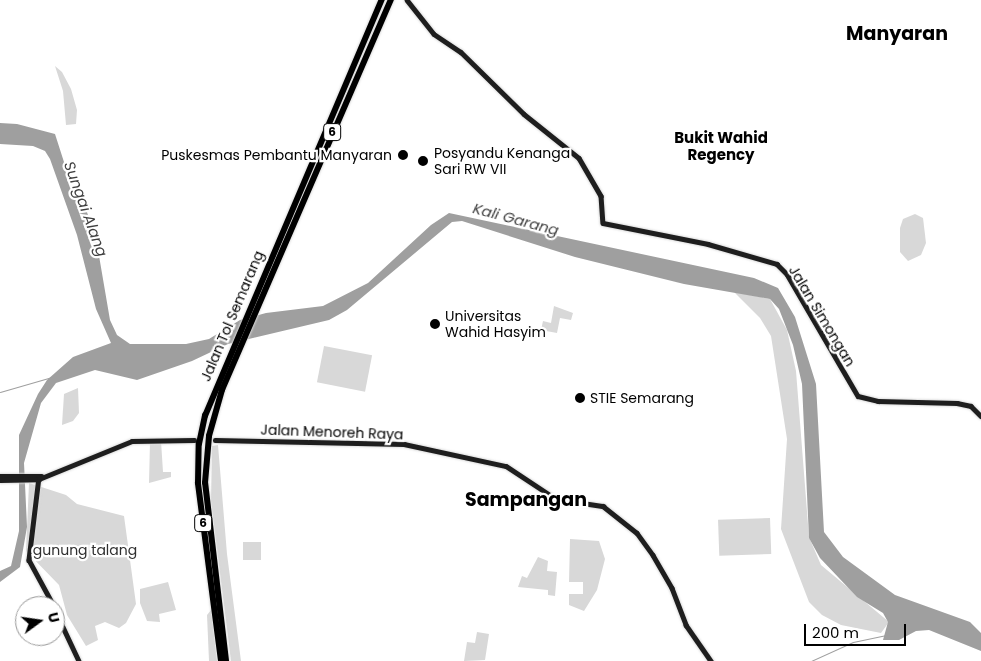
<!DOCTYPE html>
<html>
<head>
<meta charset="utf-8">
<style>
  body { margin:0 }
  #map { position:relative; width:981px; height:661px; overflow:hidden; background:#fff; font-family:Poppins,sans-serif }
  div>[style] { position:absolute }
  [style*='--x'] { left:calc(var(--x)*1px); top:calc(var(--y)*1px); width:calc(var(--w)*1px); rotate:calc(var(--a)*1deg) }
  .green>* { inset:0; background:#d8d8d8; transform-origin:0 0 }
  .water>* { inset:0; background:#9f9f9f }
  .stream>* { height:1px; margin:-0.5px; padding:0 0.5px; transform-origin:0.5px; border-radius:0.5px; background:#9f9f9f }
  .roads { filter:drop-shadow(0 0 1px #dbdbdb) drop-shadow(0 0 1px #dbdbdb) }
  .secondary>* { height:4.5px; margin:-2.25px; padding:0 2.25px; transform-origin:2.25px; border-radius:2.25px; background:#1e1e1e }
  .highway>* { height:5.5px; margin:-2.75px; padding:0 2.75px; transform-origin:2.75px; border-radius:2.75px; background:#000 }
  .dots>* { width:14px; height:14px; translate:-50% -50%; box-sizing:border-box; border:2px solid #fff; border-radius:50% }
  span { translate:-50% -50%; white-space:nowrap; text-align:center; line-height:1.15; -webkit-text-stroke:4.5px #fff; paint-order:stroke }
  .shield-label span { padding:1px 4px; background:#fff; border:1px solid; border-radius:4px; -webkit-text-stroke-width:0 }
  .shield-label { font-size:12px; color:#000; font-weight:700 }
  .poi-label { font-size:14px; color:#000 }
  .left { translate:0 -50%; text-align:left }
  .right { translate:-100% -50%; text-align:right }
  .street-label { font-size:14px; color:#000 }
  .park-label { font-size:14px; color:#2f2f2f }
  .neighbourhood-label { font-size:15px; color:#000; font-weight:700 }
  .water-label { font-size:15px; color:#404040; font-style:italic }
  .district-label { font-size:19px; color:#000; font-weight:700 }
  .north { position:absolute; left:15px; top:596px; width:50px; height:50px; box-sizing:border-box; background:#fff; border:1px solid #999; border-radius:50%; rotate:76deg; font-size:14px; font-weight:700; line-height:20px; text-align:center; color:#000 }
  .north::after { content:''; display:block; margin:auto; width:18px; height:22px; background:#000; clip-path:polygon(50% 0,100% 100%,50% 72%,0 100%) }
  .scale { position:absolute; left:804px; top:624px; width:102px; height:22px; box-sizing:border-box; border:2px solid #000; border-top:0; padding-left:6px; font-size:15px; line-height:18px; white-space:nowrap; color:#000; -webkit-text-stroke:4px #fff; paint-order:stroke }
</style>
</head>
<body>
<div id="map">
  <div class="green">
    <i style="clip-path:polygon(55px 66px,62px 72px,71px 89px,77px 110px,76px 124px,66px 125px,63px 91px)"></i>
    <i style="clip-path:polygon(915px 214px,923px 218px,926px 243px,921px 255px,908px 261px,900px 252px,900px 228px,903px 219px)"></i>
    <i style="clip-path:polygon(734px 292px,770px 299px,787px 330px,796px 371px,809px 537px,821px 565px,889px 622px,881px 633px,841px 625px,822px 615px,809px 602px,781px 529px,787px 439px,771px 336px,760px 318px)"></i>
    <i style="clip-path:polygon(554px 306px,573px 313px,571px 320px,560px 318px,557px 333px,541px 330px,543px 321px,551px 323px)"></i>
    <i style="left:324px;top:346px;width:49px;height:37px;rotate:11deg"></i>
    <i style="clip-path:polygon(78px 388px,79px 413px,73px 421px,62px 425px,64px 394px)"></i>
    <i style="clip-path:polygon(161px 441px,163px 472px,171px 472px,171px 477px,149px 483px,150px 442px)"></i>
    <i style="clip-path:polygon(218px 445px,227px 554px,241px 661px,231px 661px,211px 501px,212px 446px)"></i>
    <i style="clip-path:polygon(29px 483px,66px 495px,77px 504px,124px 516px,136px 604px,126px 623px,119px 628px,105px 622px,95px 626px,98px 640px,86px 646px,67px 615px,59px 585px,26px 551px)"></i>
    <i style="left:770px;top:518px;width:36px;height:52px;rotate:88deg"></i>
    <i style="clip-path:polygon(570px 539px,599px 541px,605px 559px,597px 590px,584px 611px,569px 605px,569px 594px,583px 594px,583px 582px,569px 582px)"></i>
    <i style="left:243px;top:542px;width:18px;height:18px"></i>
    <i style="clip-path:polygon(538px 557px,548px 561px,547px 571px,557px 572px,555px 596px,548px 595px,548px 590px,518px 587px,522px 576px,527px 578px)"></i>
    <i style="clip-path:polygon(168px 582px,176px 610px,159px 614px,160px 622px,147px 621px,140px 603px,140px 589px)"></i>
    <i style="clip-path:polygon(211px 610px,217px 661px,209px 661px,207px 615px)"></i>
    <i style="clip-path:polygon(477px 632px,489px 634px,485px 660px,464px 661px,467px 642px,475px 643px)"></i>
  </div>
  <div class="water">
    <i style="clip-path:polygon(0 123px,17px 124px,55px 134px,72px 187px,86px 209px,97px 244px,110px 320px,117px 335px,130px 344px,186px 344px,209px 339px,240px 320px,266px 313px,323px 306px,368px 283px,431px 225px,449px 213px,754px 278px,778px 288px,795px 317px,816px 384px,824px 532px,843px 557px,895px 595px,970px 622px,981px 633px,981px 651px,929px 630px,916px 631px,899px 640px,883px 640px,888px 622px,883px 613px,857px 597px,820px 558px,809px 538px,802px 384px,793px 345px,779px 309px,770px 299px,684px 284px,575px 257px,462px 221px,452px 222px,347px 310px,329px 320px,228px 344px,192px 361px,137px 380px,95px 370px,56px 383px,41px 403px,24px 463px,27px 527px,20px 567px,0 582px,0 571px,11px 566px,19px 531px,19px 435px,38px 394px,47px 380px,73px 357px,111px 343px,96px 309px,77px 235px,50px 159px,45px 151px,33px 146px,0 144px)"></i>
  </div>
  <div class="stream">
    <i style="--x:0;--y:392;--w:54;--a:-16.1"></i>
    <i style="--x:811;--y:661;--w:46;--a:-24.3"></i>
    <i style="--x:853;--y:642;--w:34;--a:-12"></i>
  </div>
  <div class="roads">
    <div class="secondary">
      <i style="--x:407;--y:0;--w:43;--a:51.5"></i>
      <i style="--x:434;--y:34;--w:32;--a:34"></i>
      <i style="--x:461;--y:52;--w:88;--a:44.5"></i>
      <i style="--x:524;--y:114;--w:70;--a:38.7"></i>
      <i style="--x:579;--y:158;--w:44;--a:59.9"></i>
      <i style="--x:601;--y:196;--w:27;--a:86"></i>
      <i style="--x:603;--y:223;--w:107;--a:11.3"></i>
      <i style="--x:708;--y:244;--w:72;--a:16.2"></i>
      <i style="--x:777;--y:264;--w:14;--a:45"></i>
      <i style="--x:787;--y:274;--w:141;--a:59.8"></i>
      <i style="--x:858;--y:396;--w:21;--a:14"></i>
      <i style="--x:878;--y:401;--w:79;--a:1.5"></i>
      <i style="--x:957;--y:403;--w:14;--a:12"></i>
      <i style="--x:971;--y:406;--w:14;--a:45"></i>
      <i style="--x:215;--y:440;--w:189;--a:1.2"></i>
      <i style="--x:404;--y:444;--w:104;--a:12.2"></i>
      <i style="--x:506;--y:466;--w:60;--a:33.4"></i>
      <i style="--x:556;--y:499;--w:48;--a:8.5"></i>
      <i style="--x:603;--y:506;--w:43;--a:38.5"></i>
      <i style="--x:637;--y:533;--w:27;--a:54"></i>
      <i style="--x:653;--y:555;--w:38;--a:60"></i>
      <i style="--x:672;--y:588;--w:40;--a:69"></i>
      <i style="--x:686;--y:625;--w:44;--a:55.2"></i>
      <i style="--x:0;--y:476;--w:42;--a:0"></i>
      <i style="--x:39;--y:477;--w:84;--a:96.9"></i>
      <i style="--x:29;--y:560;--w:52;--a:61.5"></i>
      <i style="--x:0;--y:480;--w:39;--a:-1"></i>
      <i style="--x:39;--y:479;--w:100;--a:-22.2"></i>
      <i style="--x:132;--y:441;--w:62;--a:-0.9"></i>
      <i style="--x:55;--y:610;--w:56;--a:64.8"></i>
    </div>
    <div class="highway">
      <i style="--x:221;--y:661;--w:179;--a:-97.4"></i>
      <i style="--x:198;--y:483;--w:39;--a:-89"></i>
      <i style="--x:199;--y:444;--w:29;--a:-78"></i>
      <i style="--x:205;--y:416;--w:452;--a:-67"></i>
      <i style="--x:226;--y:661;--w:179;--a:-96.7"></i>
      <i style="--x:205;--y:483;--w:47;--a:-85.1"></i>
      <i style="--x:209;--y:436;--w:48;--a:-74.2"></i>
      <i style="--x:222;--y:390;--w:425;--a:-66.6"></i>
    </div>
  </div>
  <div class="dots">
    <i style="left:403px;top:155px;background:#000"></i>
    <i style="left:423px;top:161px;background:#000"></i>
    <i style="left:435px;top:324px;background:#000"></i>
    <i style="left:580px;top:398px;background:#000"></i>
  </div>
  <div class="shield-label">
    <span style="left:332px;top:132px">6</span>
    <span style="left:203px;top:523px">6</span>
  </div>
  <div class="poi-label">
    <span class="left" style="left:434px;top:161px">Posyandu Kenanga<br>Sari RW VII</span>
    <span class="right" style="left:392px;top:155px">Puskesmas Pembantu Manyaran</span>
    <span class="left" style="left:445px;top:324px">Universitas<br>Wahid Hasyim</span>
    <span class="left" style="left:590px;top:398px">STIE Semarang</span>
  </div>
  <div class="street-label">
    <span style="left:232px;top:316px;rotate:-67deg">Jalan Tol Semarang</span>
    <span style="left:822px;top:316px;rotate:59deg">Jalan Simongan</span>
    <span style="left:332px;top:432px;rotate:2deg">Jalan Menoreh Raya</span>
  </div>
  <div class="park-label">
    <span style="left:85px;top:550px">gunung talang</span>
  </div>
  <div class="neighbourhood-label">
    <span style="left:721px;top:146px">Bukit Wahid<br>Regency</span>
  </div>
  <div class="water-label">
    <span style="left:86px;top:209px;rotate:70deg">Sungai Alang</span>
    <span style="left:516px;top:219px;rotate:15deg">Kali Garang</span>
  </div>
  <div class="district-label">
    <span style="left:897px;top:34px">Manyaran</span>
    <span style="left:526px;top:500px">Sampangan</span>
  </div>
  <div class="north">U</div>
  <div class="scale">200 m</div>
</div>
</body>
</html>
